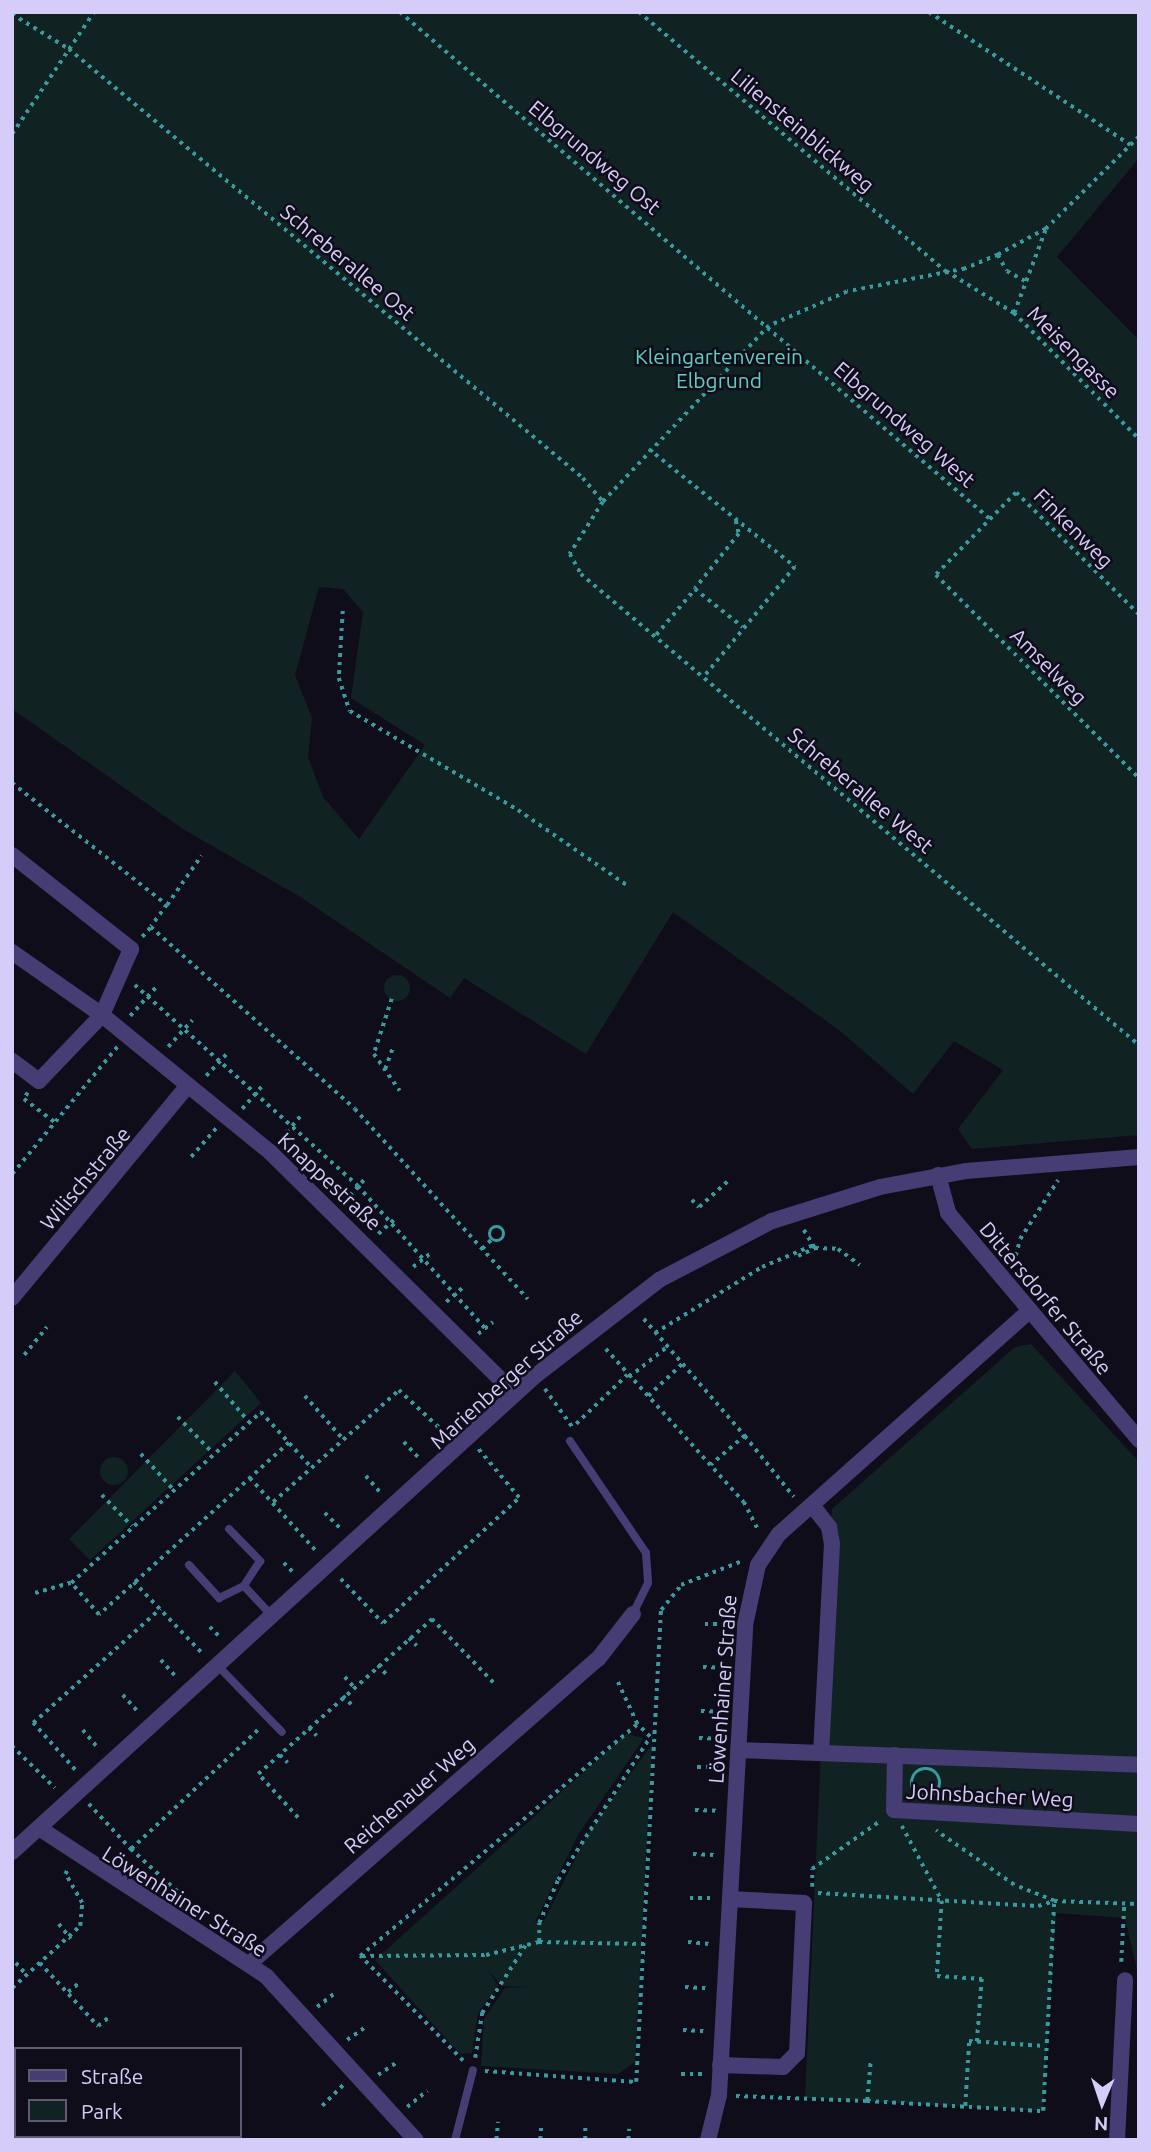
<!DOCTYPE html>
<html>
<head>
<meta charset="utf-8">
<style>
  body { margin:0 }
  #map { position:relative; width:1151px; height:2152px; overflow:hidden; background:#100d1a; font-family:Ubuntu,sans-serif }
  div>[style] { position:absolute }
  [style*='--x'] { left:calc(var(--x)*1px); top:calc(var(--y)*1px); width:calc(var(--w)*1px); rotate:calc(var(--a)*1deg) }
  .green>* { inset:0; background:#112223 }
  .round { border-radius:50% }
  .path>* { height:3.5px; margin-top:-1.75px; transform-origin:0; background:repeating-linear-gradient(90deg,#399a9f 0 3.5px,transparent 0 8.5px) }
  .path>.ring { margin:-1.75px; padding:0; box-sizing:content-box; background:none; border:3.5px solid #399a9f; border-radius:50% }
  .service>* { height:8px; margin:-4px; padding:0 4px; transform-origin:4px; border-radius:4px; background:#453d74 }
  .minor>* { height:16px; margin:-8px; padding:0 8px; transform-origin:8px; border-radius:8px; background:#453d74 }
  span { translate:-50% -50%; white-space:nowrap; text-align:center; line-height:1.15; -webkit-text-stroke:5px #100d1a; paint-order:stroke }
  .street-label { font-size:21px; color:#d6ccf9 }
  .park-label { font-size:21px; color:#61cfc0 }
  .frame { position:absolute; inset:0; border:14px solid #d6ccf9; pointer-events:none }
  .legend { position:absolute; left:14px; top:2047px; width:228px; height:91px; box-sizing:border-box; background:#100d1a; border:2px solid #5f5973; margin:0; padding:9px 12px; list-style:none; font-size:21px; color:#d6ccf9 }
  .legend li { display:flex; align-items:center; gap:14px; height:35px }
  .legend b { width:35px; border:2px solid #5f5973 }
  .north { position:absolute; left:1067px; top:2068px; width:70px; height:70px; -webkit-text-stroke:5px #100d1a; paint-order:stroke; rotate:182deg; font-size:19px; font-weight:700; line-height:28px; text-align:center; color:#d6ccf9 }
  .north::after { content:''; display:block; margin:auto; width:24px; height:32px; background:#d6ccf9; clip-path:polygon(50% 0,100% 100%,50% 72%,0 100%) }
</style>
</head>
<body>
<div id="map">
  <div class="green">
    <i style="clip-path:polygon(evenodd,12px 12px,1139px 12px,1139px 158px,1057px 257px,1139px 340px,1139px 1135px,972px 1149px,958px 1129px,1003px 1070px,954px 1041px,913px 1094px,839px 1030px,673px 912px,586px 1054px,464px 978px,450px 998px,302px 898px,183px 829px,12px 709px,12px 12px,319px 587px,343px 589px,363px 612px,351px 698px,425px 745px,359px 839px,323px 797px,308px 757px,312px 718px,295px 675px,319px 587px)"></i>
    <i class="round" style="left:384px;top:975px;width:26px;height:26px"></i>
    <i style="clip-path:polygon(1031px 1344px,1139px 1462px,1139px 1978px,1125px 1918px,1056px 1913px,1043px 2111px,805px 2098px,832px 1509px,1015px 1347px)"></i>
    <i style="clip-path:polygon(235px 1371px,261px 1403px,90px 1560px,69px 1539px)"></i>
    <i class="round" style="left:100px;top:1457px;width:28px;height:28px"></i>
    <i style="clip-path:polygon(626px 1734px,644px 1738px,578px 1835px,535px 1922px,543px 1923px,588px 1833px,652px 1744px,635px 2062px,618px 2074px,481px 2066px,484px 2019px,505px 1988px,529px 1987px,501px 1986px,488px 1970px,498px 1986px,478px 2013px,472px 2053px,460px 2054px,375px 1960px)"></i>
  </div>
  <div class="path">
    <i style="--x:400;--y:12;--w:777;--a:40.67"></i>
    <i style="--x:639;--y:12;--w:402;--a:40.2"></i>
    <i style="--x:946;--y:271;--w:80;--a:31.7"></i>
    <i style="--x:1014;--y:313;--w:177;--a:45.2"></i>
    <i style="--x:929;--y:12;--w:243;--a:33.4"></i>
    <i style="--x:12;--y:14;--w:67;--a:31.6"></i>
    <i style="--x:69;--y:49;--w:670;--a:39.85"></i>
    <i style="--x:583;--y:478;--w:31;--a:50"></i>
    <i style="--x:12;--y:134;--w:147;--a:-56.1"></i>
    <i style="--x:1139;--y:137;--w:131;--a:135.3"></i>
    <i style="--x:1046;--y:229;--w:55;--a:151.6"></i>
    <i style="--x:998;--y:255;--w:36;--a:157"></i>
    <i style="--x:965;--y:269;--w:120;--a:169"></i>
    <i style="--x:847;--y:292;--w:85;--a:156.4"></i>
    <i style="--x:769;--y:326;--w:242;--a:133.3"></i>
    <i style="--x:603;--y:502;--w:62;--a:122.4"></i>
    <i style="--x:570;--y:554;--w:23;--a:61"></i>
    <i style="--x:581;--y:574;--w:730;--a:40.17"></i>
    <i style="--x:998;--y:255;--w:18;--a:61"></i>
    <i style="--x:1007;--y:271;--w:23;--a:29"></i>
    <i style="--x:1014;--y:313;--w:88;--a:-69.3"></i>
    <i style="--x:649;--y:449;--w:188;--a:38.9"></i>
    <i style="--x:795;--y:567;--w:143;--a:129.6"></i>
    <i style="--x:736;--y:521;--w:13;--a:77"></i>
    <i style="--x:739;--y:534;--w:70;--a:128.7"></i>
    <i style="--x:695;--y:589;--w:61;--a:38.4"></i>
    <i style="--x:343;--y:611;--w:67;--a:93.4"></i>
    <i style="--x:339;--y:678;--w:35;--a:72"></i>
    <i style="--x:350;--y:711;--w:195;--a:30.5"></i>
    <i style="--x:518;--y:810;--w:134;--a:34.6"></i>
    <i style="--x:1139;--y:615;--w:173;--a:-135.2"></i>
    <i style="--x:1016;--y:493;--w:115;--a:134.3"></i>
    <i style="--x:936;--y:575;--w:287;--a:45"></i>
    <i style="--x:656;--y:635;--w:60;--a:-49.7"></i>
    <i style="--x:12;--y:783;--w:197;--a:38.2"></i>
    <i style="--x:167;--y:905;--w:27;--a:126"></i>
    <i style="--x:167;--y:905;--w:60;--a:-55.2"></i>
    <i style="--x:142;--y:937;--w:13;--a:-48"></i>
    <i style="--x:151;--y:927;--w:273;--a:41.7"></i>
    <i style="--x:355;--y:1109;--w:257;--a:47.7"></i>
    <i style="--x:135;--y:985;--w:300;--a:42"></i>
    <i style="--x:358;--y:1186;--w:191;--a:48.2"></i>
    <i style="--x:392;--y:999;--w:58;--a:108.1"></i>
    <i style="--x:374;--y:1054;--w:45;--a:54.9"></i>
    <i style="--x:130;--y:1016;--w:39;--a:-48"></i>
    <i style="--x:168;--y:1047;--w:36;--a:-48"></i>
    <i style="--x:385;--y:1069;--w:23;--a:-70"></i>
    <i style="--x:206;--y:1076;--w:33;--a:-47"></i>
    <i style="--x:28;--y:1093;--w:7;--a:124"></i>
    <i style="--x:24;--y:1099;--w:39;--a:37"></i>
    <i style="--x:242;--y:1109;--w:33;--a:-49"></i>
    <i style="--x:281;--y:1139;--w:30;--a:-50"></i>
    <i style="--x:191;--y:1157;--w:38;--a:-49"></i>
    <i style="--x:12;--y:1174;--w:165;--a:-50.4"></i>
    <i style="--x:692;--y:1200;--w:10;--a:45"></i>
    <i style="--x:699;--y:1207;--w:40;--a:-42"></i>
    <i style="--x:344;--y:1202;--w:30;--a:-48"></i>
    <i class="ring" style="left:490px;top:1227px;width:10.5px;height:10.5px"></i>
    <i style="--x:804;--y:1230;--w:21;--a:59"></i>
    <i style="--x:815;--y:1248;--w:23;--a:2"></i>
    <i style="--x:838;--y:1249;--w:27;--a:36"></i>
    <i style="--x:378;--y:1234;--w:25;--a:-42"></i>
    <i style="--x:482;--y:1249;--w:14;--a:-45"></i>
    <i style="--x:798;--y:1256;--w:19;--a:-25"></i>
    <i style="--x:1013;--y:1264;--w:26;--a:-74"></i>
    <i style="--x:1020;--y:1239;--w:70;--a:-57.2"></i>
    <i style="--x:413;--y:1267;--w:23;--a:-38"></i>
    <i style="--x:446;--y:1302;--w:21;--a:-41"></i>
    <i style="--x:644;--y:1319;--w:155;--a:49.2"></i>
    <i style="--x:745;--y:1436;--w:45;--a:139.5"></i>
    <i style="--x:655;--y:1333;--w:126;--a:-31.7"></i>
    <i style="--x:762;--y:1267;--w:56;--a:-22.9"></i>
    <i style="--x:478;--y:1334;--w:19;--a:-39"></i>
    <i style="--x:606;--y:1349;--w:206;--a:48"></i>
    <i style="--x:744;--y:1502;--w:33;--a:63"></i>
    <i style="--x:24;--y:1355;--w:36;--a:-51"></i>
    <i style="--x:629;--y:1377;--w:50;--a:-38.5"></i>
    <i style="--x:215;--y:1382;--w:52;--a:49.6"></i>
    <i style="--x:545;--y:1389;--w:49;--a:54.1"></i>
    <i style="--x:305;--y:1396;--w:57;--a:48.5"></i>
    <i style="--x:648;--y:1396;--w:48;--a:-43.3"></i>
    <i style="--x:178;--y:1417;--w:50;--a:45.8"></i>
    <i style="--x:576;--y:1424;--w:71;--a:-43.9"></i>
    <i style="--x:745;--y:1436;--w:78;--a:51.2"></i>
    <i style="--x:404;--y:1442;--w:22;--a:47"></i>
    <i style="--x:289;--y:1443;--w:256;--a:137.8"></i>
    <i style="--x:99;--y:1615;--w:43;--a:-131.2"></i>
    <i style="--x:71;--y:1583;--w:256;--a:-42"></i>
    <i style="--x:261;--y:1412;--w:76;--a:47.7"></i>
    <i style="--x:141;--y:1454;--w:47;--a:47.6"></i>
    <i style="--x:366;--y:1476;--w:23;--a:49"></i>
    <i style="--x:250;--y:1478;--w:100;--a:47.8"></i>
    <i style="--x:102;--y:1495;--w:43;--a:45.9"></i>
    <i style="--x:273;--y:1502;--w:169;--a:-41.6"></i>
    <i style="--x:399;--y:1390;--w:63;--a:43.1"></i>
    <i style="--x:325;--y:1513;--w:23;--a:45"></i>
    <i style="--x:284;--y:1563;--w:16;--a:45"></i>
    <i style="--x:341;--y:1579;--w:61;--a:46.3"></i>
    <i style="--x:383;--y:1623;--w:185;--a:-42.6"></i>
    <i style="--x:519;--y:1498;--w:64;--a:-129.9"></i>
    <i style="--x:134;--y:1582;--w:100;--a:46.2"></i>
    <i style="--x:35;--y:1593;--w:37;--a:-16"></i>
    <i style="--x:705;--y:1624;--w:24;--a:0"></i>
    <i style="--x:210;--y:1627;--w:16;--a:45"></i>
    <i style="--x:409;--y:1638;--w:11;--a:45"></i>
    <i style="--x:161;--y:1660;--w:24;--a:48"></i>
    <i style="--x:378;--y:1665;--w:12;--a:48"></i>
    <i style="--x:703;--y:1667;--w:23;--a:2"></i>
    <i style="--x:345;--y:1677;--w:12;--a:48"></i>
    <i style="--x:123;--y:1695;--w:24;--a:48"></i>
    <i style="--x:343;--y:1696;--w:13;--a:45"></i>
    <i style="--x:701;--y:1711;--w:23;--a:2"></i>
    <i style="--x:309;--y:1728;--w:11;--a:45"></i>
    <i style="--x:83;--y:1730;--w:25;--a:50"></i>
    <i style="--x:699;--y:1738;--w:23;--a:2"></i>
    <i style="--x:12;--y:1746;--w:60;--a:44.3"></i>
    <i style="--x:280;--y:1755;--w:11;--a:45"></i>
    <i style="--x:697;--y:1767;--w:24;--a:0"></i>
    <i class="ring" style="left:912px;top:1769px;width:24.5px;height:24.5px"></i>
    <i style="--x:75;--y:1770;--w:63;--a:-131.8"></i>
    <i style="--x:33;--y:1723;--w:171;--a:-41.9"></i>
    <i style="--x:89;--y:1804;--w:62;--a:47"></i>
    <i style="--x:131;--y:1849;--w:175;--a:-43.2"></i>
    <i style="--x:695;--y:1810;--w:24;--a:2"></i>
    <i style="--x:298;--y:1818;--w:59;--a:-132.3"></i>
    <i style="--x:258;--y:1774;--w:233;--a:-41.7"></i>
    <i style="--x:432;--y:1619;--w:89;--a:45.9"></i>
    <i style="--x:902;--y:1826;--w:85;--a:61.9"></i>
    <i style="--x:942;--y:1901;--w:75;--a:93.8"></i>
    <i style="--x:937;--y:1976;--w:45;--a:3.8"></i>
    <i style="--x:982;--y:1979;--w:63;--a:94.5"></i>
    <i style="--x:131;--y:1849;--w:91;--a:42.3"></i>
    <i style="--x:693;--y:1854;--w:21;--a:3"></i>
    <i style="--x:812;--y:1887;--w:18;--a:-90"></i>
    <i style="--x:812;--y:1869;--w:83;--a:-35.2"></i>
    <i style="--x:818;--y:1893;--w:220;--a:3.4"></i>
    <i style="--x:1038;--y:1906;--w:17;--a:-17"></i>
    <i style="--x:1054;--y:1901;--w:85;--a:2"></i>
    <i style="--x:690;--y:1898;--w:22;--a:0"></i>
    <i style="--x:59;--y:1924;--w:19;--a:51"></i>
    <i style="--x:539;--y:1942;--w:19;--a:-90"></i>
    <i style="--x:539;--y:1923;--w:47;--a:-66.2"></i>
    <i style="--x:558;--y:1880;--w:170;--a:-57.2"></i>
    <i style="--x:650;--y:1737;--w:18;--a:-135"></i>
    <i style="--x:637;--y:1724;--w:47;--a:-114.9"></i>
    <i style="--x:688;--y:1942;--w:22;--a:5"></i>
    <i style="--x:362;--y:1956;--w:124;--a:-0.5"></i>
    <i style="--x:486;--y:1955;--w:55;--a:-13.8"></i>
    <i style="--x:539;--y:1942;--w:104;--a:1.1"></i>
    <i style="--x:1121;--y:1962;--w:58;--a:-87"></i>
    <i style="--x:16;--y:1963;--w:15;--a:48"></i>
    <i style="--x:40;--y:1963;--w:86;--a:47.4"></i>
    <i style="--x:98;--y:2026;--w:14;--a:-39"></i>
    <i style="--x:685;--y:1987;--w:22;--a:3"></i>
    <i style="--x:12;--y:1988;--w:92;--a:-42.4"></i>
    <i style="--x:80;--y:1926;--w:23;--a:-85"></i>
    <i style="--x:82;--y:1903;--w:34;--a:-120"></i>
    <i style="--x:65;--y:1874;--w:7;--a:-56"></i>
    <i style="--x:68;--y:1992;--w:14;--a:-39"></i>
    <i style="--x:317;--y:2007;--w:24;--a:-38"></i>
    <i style="--x:683;--y:2030;--w:22;--a:3"></i>
    <i style="--x:347;--y:2040;--w:24;--a:-35"></i>
    <i style="--x:475;--y:2058;--w:46;--a:-81.2"></i>
    <i style="--x:482;--y:2013;--w:80;--a:-57.3"></i>
    <i style="--x:463;--y:2061;--w:147;--a:-134.4"></i>
    <i style="--x:360;--y:1956;--w:361;--a:-39.9"></i>
    <i style="--x:12;--y:2071;--w:6;--a:45"></i>
    <i style="--x:485;--y:2071;--w:151;--a:4.2"></i>
    <i style="--x:636;--y:2082;--w:473;--a:-87"></i>
    <i style="--x:661;--y:1610;--w:32;--a:-51"></i>
    <i style="--x:681;--y:1585;--w:66;--a:-21.5"></i>
    <i style="--x:681;--y:2074;--w:21;--a:0"></i>
    <i style="--x:378;--y:2075;--w:25;--a:-34"></i>
    <i style="--x:736;--y:2096;--w:131;--a:2.2"></i>
    <i style="--x:867;--y:2101;--w:38;--a:-85"></i>
    <i style="--x:867;--y:2101;--w:176;--a:3.3"></i>
    <i style="--x:1043;--y:2111;--w:210;--a:-87"></i>
    <i style="--x:1054;--y:1901;--w:43;--a:-158.2"></i>
    <i style="--x:1014;--y:1885;--w:95;--a:-145.3"></i>
    <i style="--x:322;--y:2106;--w:30;--a:-45"></i>
    <i style="--x:965;--y:2106;--w:65;--a:-86.5"></i>
    <i style="--x:969;--y:2041;--w:76;--a:3.8"></i>
    <i style="--x:407;--y:2107;--w:26;--a:-39"></i>
    <i style="--x:496;--y:2140;--w:18;--a:-84"></i>
    <i style="--x:540;--y:2140;--w:16;--a:-86"></i>
    <i style="--x:585;--y:2140;--w:14;--a:-90"></i>
    <i style="--x:628;--y:2140;--w:11;--a:-85"></i>
  </div>
  <div class="service">
    <i style="--x:570;--y:1441;--w:135;--a:55.8"></i>
    <i style="--x:646;--y:1553;--w:30;--a:86"></i>
    <i style="--x:648;--y:1583;--w:34;--a:116"></i>
    <i style="--x:229;--y:1529;--w:45;--a:45.9"></i>
    <i style="--x:260;--y:1561;--w:30;--a:123"></i>
    <i style="--x:244;--y:1586;--w:41;--a:47"></i>
    <i style="--x:189;--y:1565;--w:45;--a:47.7"></i>
    <i style="--x:219;--y:1598;--w:28;--a:-26"></i>
    <i style="--x:217;--y:1665;--w:93;--a:45.9"></i>
    <i style="--x:455;--y:2140;--w:72;--a:-75.6"></i>
  </div>
  <div class="minor">
    <i style="--x:12;--y:855;--w:152;--a:38.3"></i>
    <i style="--x:131;--y:949;--w:72;--a:113.7"></i>
    <i style="--x:102;--y:1015;--w:91;--a:133.7"></i>
    <i style="--x:39;--y:1081;--w:34;--a:-143"></i>
    <i style="--x:12;--y:952;--w:110;--a:35"></i>
    <i style="--x:102;--y:1015;--w:217;--a:39.2"></i>
    <i style="--x:270;--y:1152;--w:344;--a:44.6"></i>
    <i style="--x:938;--y:1175;--w:39;--a:75"></i>
    <i style="--x:948;--y:1213;--w:297;--a:49.9"></i>
    <i style="--x:12;--y:1298;--w:276;--a:-50.4"></i>
    <i style="--x:812;--y:1505;--w:28;--a:52"></i>
    <i style="--x:829;--y:1527;--w:17;--a:80"></i>
    <i style="--x:832;--y:1544;--w:209;--a:93"></i>
    <i style="--x:738;--y:1750;--w:401;--a:2.1"></i>
    <i style="--x:895;--y:1755;--w:55;--a:91"></i>
    <i style="--x:894;--y:1810;--w:245;--a:3.3"></i>
    <i style="--x:39;--y:1828;--w:271;--a:33.1"></i>
    <i style="--x:266;--y:1976;--w:222;--a:47.6"></i>
    <i style="--x:12;--y:1852;--w:707;--a:-42.31"></i>
    <i style="--x:535;--y:1376;--w:157;--a:-37.7"></i>
    <i style="--x:659;--y:1280;--w:127;--a:-27.6"></i>
    <i style="--x:772;--y:1221;--w:113;--a:-17.5"></i>
    <i style="--x:880;--y:1187;--w:87;--a:-10.5"></i>
    <i style="--x:966;--y:1171;--w:174;--a:-4.6"></i>
    <i style="--x:249;--y:1964;--w:463;--a:-41.2"></i>
    <i style="--x:598;--y:1659;--w:57;--a:-52.1"></i>
    <i style="--x:720;--y:2065;--w:63;--a:1.8"></i>
    <i style="--x:783;--y:2067;--w:20;--a:-45"></i>
    <i style="--x:797;--y:2053;--w:150;--a:-87.3"></i>
    <i style="--x:804;--y:1903;--w:74;--a:-176.9"></i>
    <i style="--x:708;--y:2140;--w:46;--a:-76.3"></i>
    <i style="--x:719;--y:2095;--w:471;--a:-86.8"></i>
    <i style="--x:745;--y:1625;--w:61;--a:-77.8"></i>
    <i style="--x:758;--y:1565;--w:37;--a:-56"></i>
    <i style="--x:779;--y:1534;--w:332;--a:-41.7"></i>
    <i style="--x:1117;--y:2140;--w:160;--a:-87.1"></i>
  </div>
  <div class="street-label">
    <span style="left:803px;top:130px;rotate:40deg">Liliensteinblickweg</span>
    <span style="left:595px;top:157px;rotate:40deg">Elbgrundweg Ost</span>
    <span style="left:348px;top:262px;rotate:40deg">Schreberallee Ost</span>
    <span style="left:1074px;top:352px;rotate:45deg">Meisengasse</span>
    <span style="left:905px;top:424px;rotate:41deg">Elbgrundweg West</span>
    <span style="left:1074px;top:528px;rotate:45deg">Finkenweg</span>
    <span style="left:1049px;top:666px;rotate:45deg">Amselweg</span>
    <span style="left:861px;top:790px;rotate:40deg">Schreberallee West</span>
    <span style="left:85px;top:1178px;rotate:-50deg">Wilischstraße</span>
    <span style="left:330px;top:1181px;rotate:43deg">Knappestraße</span>
    <span style="left:1046px;top:1298px;rotate:50deg">Dittersdorfer Straße</span>
    <span style="left:506px;top:1379px;rotate:-42deg">Marienberger Straße</span>
    <span style="left:722px;top:1689px;rotate:-86deg">Löwenhainer Straße</span>
    <span style="left:409px;top:1795px;rotate:-41deg">Reichenauer Weg</span>
    <span style="left:990px;top:1795px;rotate:3deg">Johnsbacher Weg</span>
    <span style="left:185px;top:1901px;rotate:32deg">Löwenhainer Straße</span>
  </div>
  <div class="park-label">
    <span style="left:719px;top:368px">Kleingartenverein<br>Elbgrund</span>
  </div>
  <div class="frame"></div>
  <ul class="legend">
  <li><b style="height:9px;background:#453d74"></b>Straße</li>
  <li><b style="height:19px;background:#112223"></b>Park</li>
  </ul>
  <div class="north">N</div>
</div>
</body>
</html>
